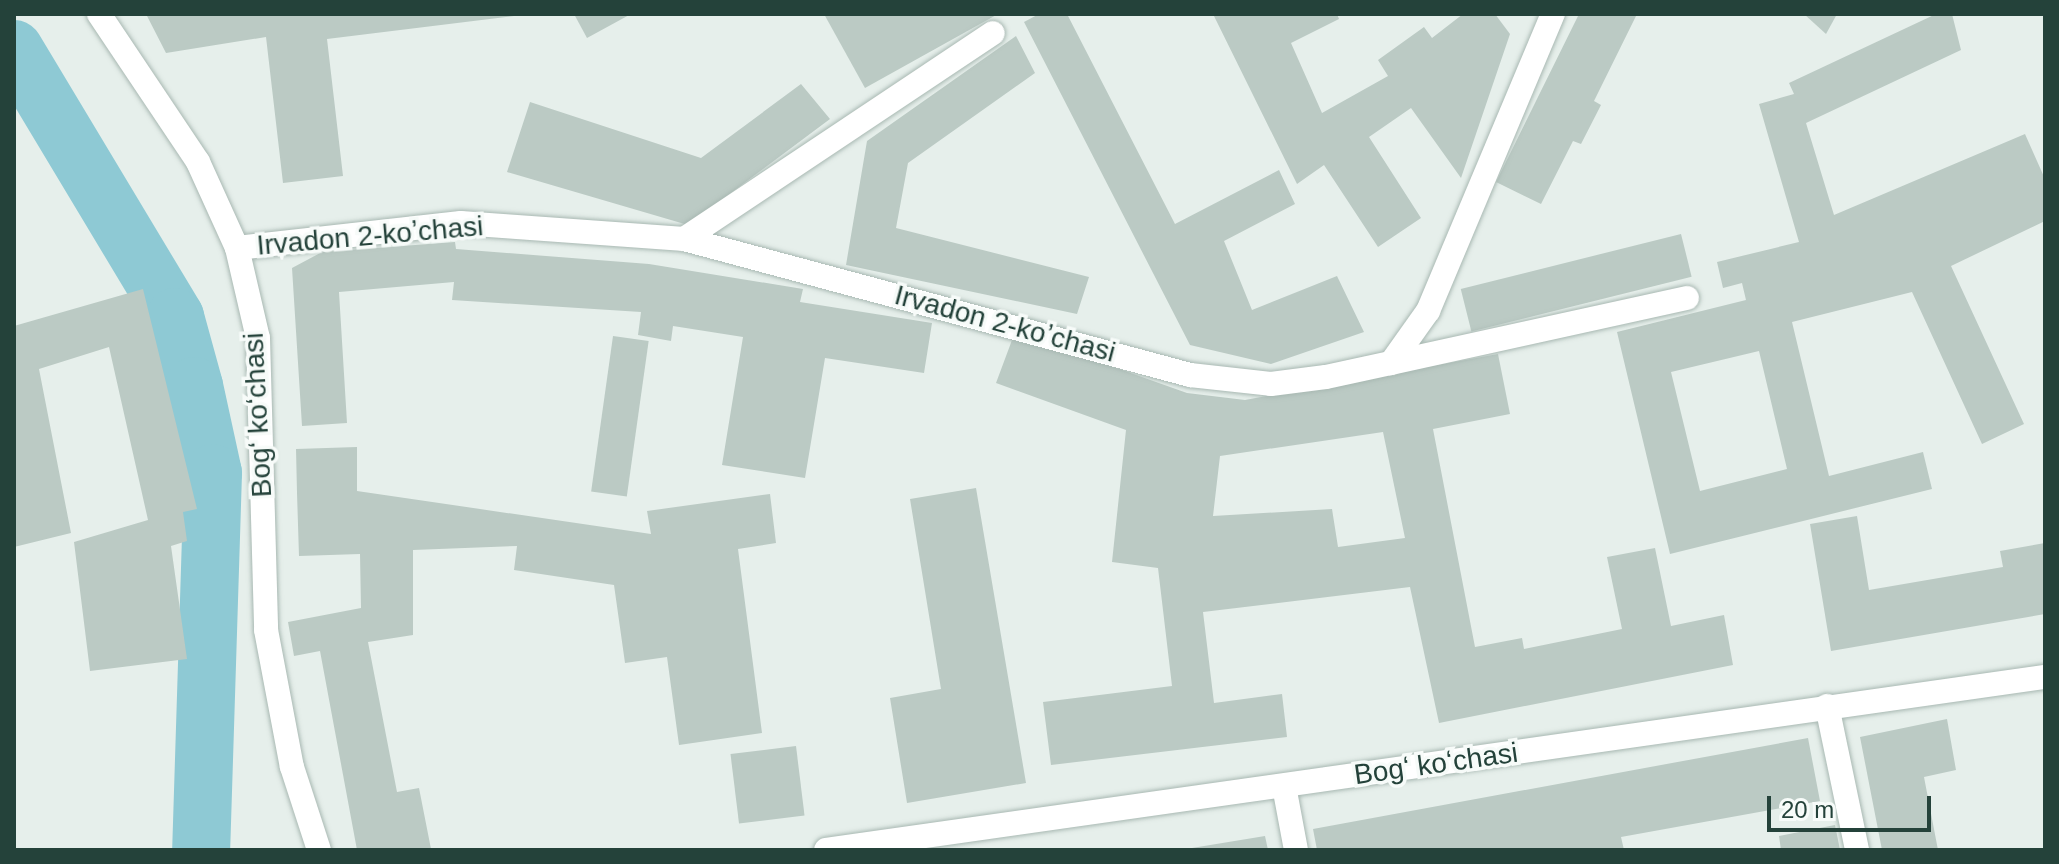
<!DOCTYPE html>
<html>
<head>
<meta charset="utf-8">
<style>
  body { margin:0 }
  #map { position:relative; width:2059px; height:864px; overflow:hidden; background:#e6efeb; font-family:Arial,sans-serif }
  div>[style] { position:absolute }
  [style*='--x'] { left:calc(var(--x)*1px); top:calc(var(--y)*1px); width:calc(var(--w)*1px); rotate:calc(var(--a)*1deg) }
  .canal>* { height:58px; margin:-29px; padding:0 29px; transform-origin:29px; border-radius:29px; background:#8ec9d4 }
  .building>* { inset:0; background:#bbcac4; transform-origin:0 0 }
  .roads { filter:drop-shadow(0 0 2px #a8b8b2) drop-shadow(0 0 2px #a8b8b2) }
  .minor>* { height:24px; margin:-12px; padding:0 12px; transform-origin:12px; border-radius:12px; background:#fff }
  span { translate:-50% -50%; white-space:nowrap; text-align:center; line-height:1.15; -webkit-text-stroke:7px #f7fbf9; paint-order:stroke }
  .street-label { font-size:28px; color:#24423a }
  .frame { position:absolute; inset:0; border:16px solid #24423a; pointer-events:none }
  .scale { position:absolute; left:1767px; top:796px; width:164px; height:36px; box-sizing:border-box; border:4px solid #24423a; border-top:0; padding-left:10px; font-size:24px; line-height:28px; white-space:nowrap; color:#24423a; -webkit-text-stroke:6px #f7fbf9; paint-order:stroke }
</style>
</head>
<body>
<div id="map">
  <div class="canal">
    <i style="--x:14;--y:49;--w:313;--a:59"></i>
    <i style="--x:175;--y:317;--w:72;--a:74.6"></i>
    <i style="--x:194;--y:386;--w:89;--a:77.7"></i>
    <i style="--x:213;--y:473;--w:377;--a:91.8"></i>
  </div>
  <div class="building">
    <i style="clip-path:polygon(146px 14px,514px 14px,514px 16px,327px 39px,343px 176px,283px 183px,266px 37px,166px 53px)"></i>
    <i style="clip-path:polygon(574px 14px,631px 14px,587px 38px)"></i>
    <i style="clip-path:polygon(824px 14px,998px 14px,865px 88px)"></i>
    <i style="clip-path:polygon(1039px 14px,1067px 14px,1175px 224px,1279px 170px,1295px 204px,1224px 241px,1252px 310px,1337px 276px,1364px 332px,1271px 364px,1190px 345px,1024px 22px)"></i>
    <i style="clip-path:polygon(1213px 14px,1337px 14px,1339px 19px,1291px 43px,1322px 113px,1388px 76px,1378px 60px,1424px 27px,1432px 38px,1463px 14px,1495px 14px,1510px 34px,1461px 178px,1411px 108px,1369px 137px,1421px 218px,1378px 247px,1324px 165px,1297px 184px)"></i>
    <i style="clip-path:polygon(1579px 14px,1637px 14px,1594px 101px,1601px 105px,1581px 144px,1573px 141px,1541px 204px,1496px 182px)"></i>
    <i style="clip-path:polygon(1804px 14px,1837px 14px,1826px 34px)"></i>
    <i style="clip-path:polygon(evenodd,1936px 14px,1952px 14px,1961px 50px,1806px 123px,1834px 215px,2025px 134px,2045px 179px,2045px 221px,1951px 266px,2024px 424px,1982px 444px,1912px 292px,1792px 322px,1829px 476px,1923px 452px,1932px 489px,1670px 554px,1617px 332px,1746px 300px,1742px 283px,1723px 288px,1717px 262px,1799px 242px,1759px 104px,1794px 94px,1789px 83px,1936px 14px,1759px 351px,1787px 469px,1700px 491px,1671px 372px,1759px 351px)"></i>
    <i style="clip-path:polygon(1016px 36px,1035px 73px,908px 163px,896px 228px,1089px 277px,1077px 314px,846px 265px,867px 141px)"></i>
    <i style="clip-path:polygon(801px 84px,830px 119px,688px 225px,507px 172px,530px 102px,701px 158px)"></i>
    <i style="left:1681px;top:234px;width:44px;height:227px;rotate:76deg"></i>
    <i style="clip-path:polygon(455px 242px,456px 249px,649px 264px,803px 289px,800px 302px,932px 323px,924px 373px,825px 358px,805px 478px,722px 465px,743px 337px,673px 326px,671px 341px,638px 335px,641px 312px,452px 300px,454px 282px,339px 292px,347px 423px,302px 426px,292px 268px,322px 252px)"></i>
    <i style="clip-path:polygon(143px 289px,197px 509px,183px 512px,187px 541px,171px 546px,187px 659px,90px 671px,74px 542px,148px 520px,109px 347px,39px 369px,71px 533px,14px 547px,14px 326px)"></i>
    <i style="clip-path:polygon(evenodd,1015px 332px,1187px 393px,1245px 400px,1498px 354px,1510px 414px,1433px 429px,1475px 647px,1522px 638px,1524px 649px,1622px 629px,1607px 557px,1655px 548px,1671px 626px,1724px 615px,1733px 665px,1439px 723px,1410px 587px,1203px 612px,1214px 703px,1282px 694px,1287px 737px,1051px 765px,1043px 702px,1172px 686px,1158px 568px,1112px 562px,1126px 430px,996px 383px,1015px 332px,1383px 432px,1405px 538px,1338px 547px,1332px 509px,1213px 516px,1220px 456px,1383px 432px)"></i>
    <i style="left:613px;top:336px;width:36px;height:157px;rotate:8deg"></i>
    <i style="clip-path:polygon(357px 447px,357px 491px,651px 534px,647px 511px,770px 494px,776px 543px,738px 549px,762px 733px,679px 745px,667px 657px,625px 663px,614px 585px,514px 570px,517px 546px,413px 550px,413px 635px,368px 642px,397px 792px,419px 788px,431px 849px,357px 850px,320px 651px,294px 656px,288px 622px,361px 608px,360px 554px,299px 556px,297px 493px,296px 449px)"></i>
    <i style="clip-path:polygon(976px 488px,1026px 783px,907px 803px,890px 698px,941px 689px,910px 499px)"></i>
    <i style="clip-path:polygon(1857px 516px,1869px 590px,2003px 567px,2000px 551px,2045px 543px,2045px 614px,1831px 651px,1810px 524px)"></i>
    <i style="clip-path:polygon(1947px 719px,1956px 770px,1924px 777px,1938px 850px,1882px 850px,1860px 737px)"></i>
    <i style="clip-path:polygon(1808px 738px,1820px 801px,1621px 837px,1624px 850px,1317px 850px,1313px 829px)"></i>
    <i style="left:796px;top:746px;width:70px;height:66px;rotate:83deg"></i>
    <i style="clip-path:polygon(1835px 825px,1840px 850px,1781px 850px,1779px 836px)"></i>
    <i style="clip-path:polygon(1265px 836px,1268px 850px,1192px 850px,1192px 848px)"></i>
  </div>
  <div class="roads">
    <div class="minor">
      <i style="--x:99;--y:14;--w:178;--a:56.2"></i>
      <i style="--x:198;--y:162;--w:94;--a:65.6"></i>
      <i style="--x:237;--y:248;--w:92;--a:76.9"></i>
      <i style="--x:258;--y:338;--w:292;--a:88.4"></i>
      <i style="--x:266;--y:630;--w:139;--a:79.3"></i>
      <i style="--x:292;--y:767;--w:87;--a:72"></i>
      <i style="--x:684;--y:239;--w:371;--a:-33.7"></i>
      <i style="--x:237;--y:248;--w:225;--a:-6.4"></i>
      <i style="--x:461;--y:223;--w:224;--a:4.1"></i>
      <i style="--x:684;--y:239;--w:524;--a:15.04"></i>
      <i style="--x:1190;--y:375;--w:81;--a:6.3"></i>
      <i style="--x:1271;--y:384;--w:55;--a:-7.3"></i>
      <i style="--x:1326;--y:377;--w:66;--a:-12.2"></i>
      <i style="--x:1391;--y:363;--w:64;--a:-54.6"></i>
      <i style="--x:1428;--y:311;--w:322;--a:-67.2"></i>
      <i style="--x:1391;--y:363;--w:303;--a:-12.4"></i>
      <i style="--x:1827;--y:706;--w:147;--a:78.2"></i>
      <i style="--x:1284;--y:786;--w:65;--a:79.4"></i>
      <i style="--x:826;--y:850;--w:1231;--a:-8.08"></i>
    </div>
  </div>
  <div class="street-label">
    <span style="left:370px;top:236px;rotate:-5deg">Irvadon 2-koʼchasi</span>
    <span style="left:1005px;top:324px;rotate:15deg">Irvadon 2-koʼchasi</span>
    <span style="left:258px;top:415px;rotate:-93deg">Bogʻ koʻchasi</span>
    <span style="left:1436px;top:764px;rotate:-8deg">Bogʻ koʻchasi</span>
  </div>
  <div class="frame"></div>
  <div class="scale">20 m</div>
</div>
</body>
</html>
